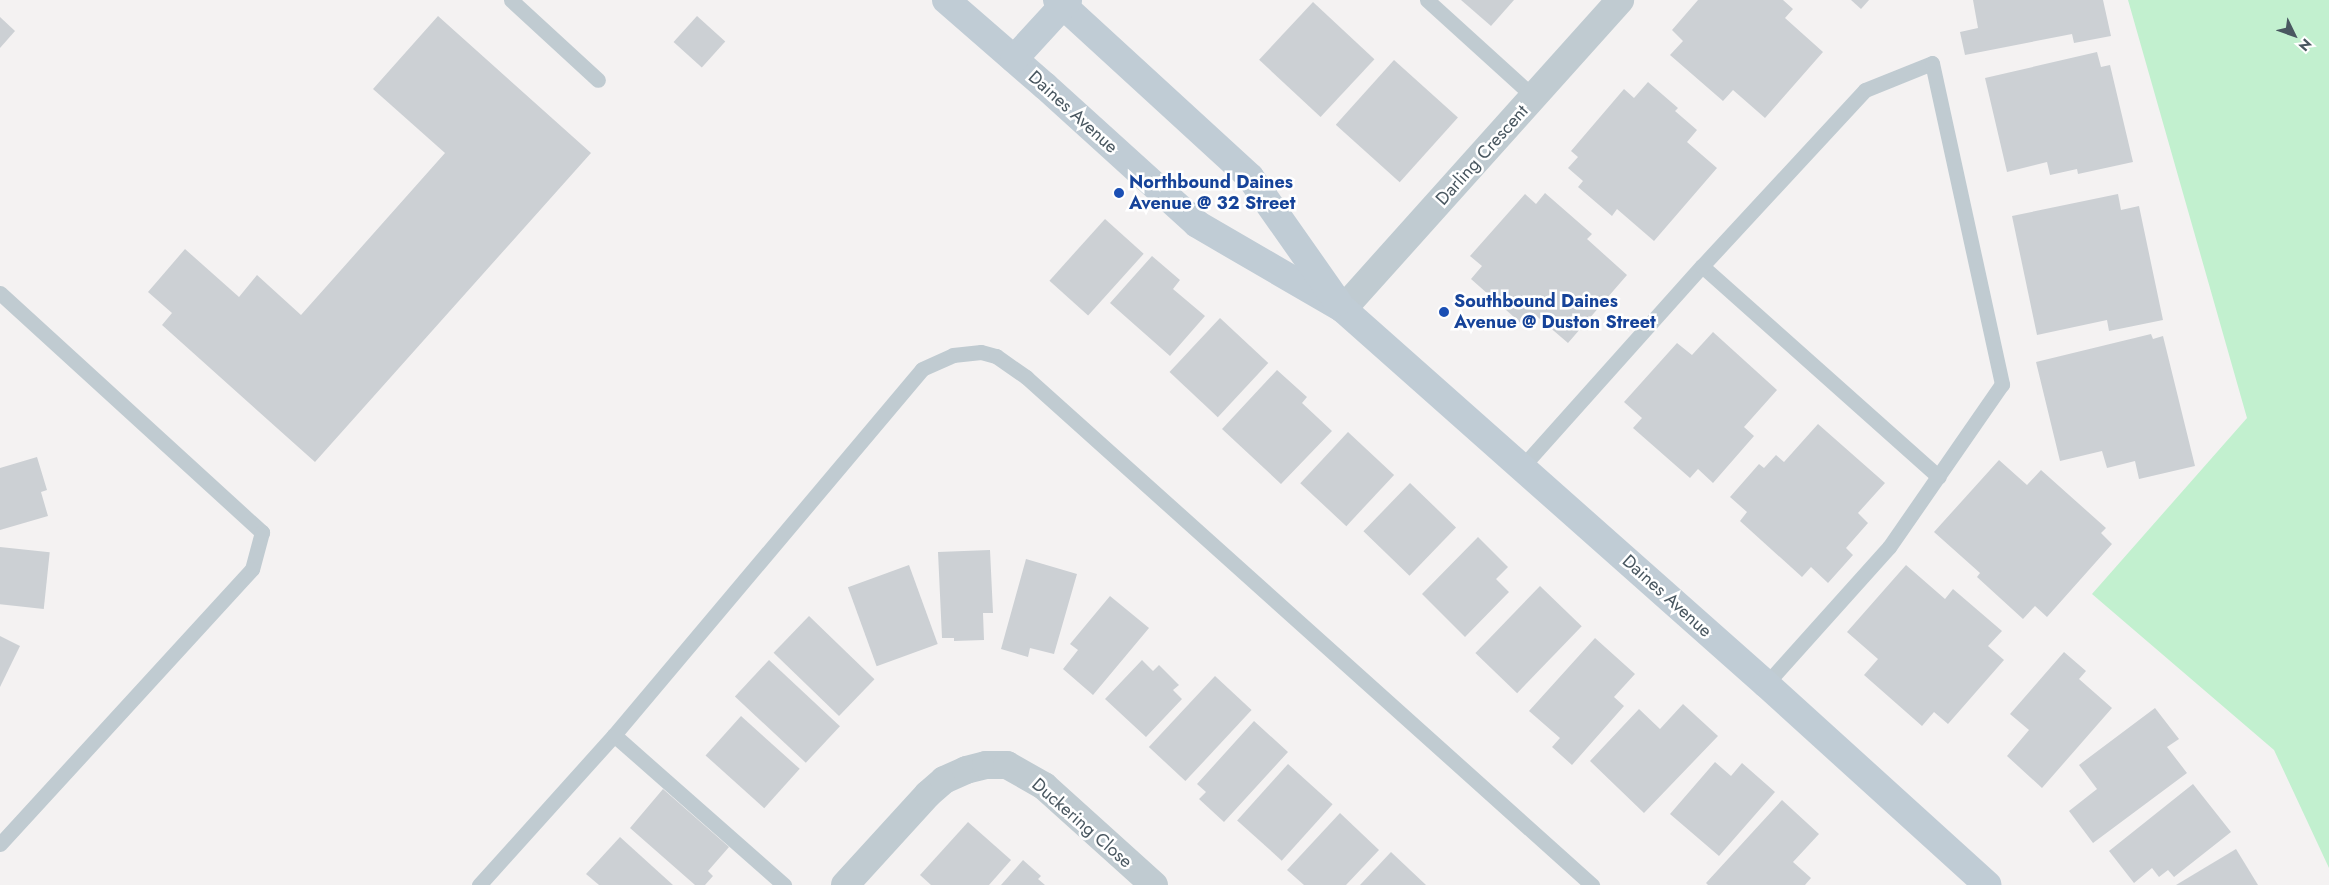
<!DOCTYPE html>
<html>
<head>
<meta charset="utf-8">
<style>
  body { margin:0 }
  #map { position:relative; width:2329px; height:885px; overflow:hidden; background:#f4f2f2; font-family:Jost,sans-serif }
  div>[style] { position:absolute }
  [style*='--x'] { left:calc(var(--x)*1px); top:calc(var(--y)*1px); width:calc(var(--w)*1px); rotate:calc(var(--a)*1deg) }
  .green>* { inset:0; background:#c2f0cf }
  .building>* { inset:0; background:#ccd0d4; transform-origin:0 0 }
  .lane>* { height:15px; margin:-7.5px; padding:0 7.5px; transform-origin:7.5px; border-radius:7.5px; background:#c0cbd1 }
  .street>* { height:28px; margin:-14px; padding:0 14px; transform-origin:14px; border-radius:14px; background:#c0cbd1 }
  .secondary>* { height:28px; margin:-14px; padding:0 14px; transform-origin:14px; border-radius:14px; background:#c0ccd5 }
  .dots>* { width:14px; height:14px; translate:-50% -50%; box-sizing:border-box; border:2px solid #fff; border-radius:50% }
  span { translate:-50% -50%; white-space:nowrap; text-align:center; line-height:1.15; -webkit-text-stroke:5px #fff; paint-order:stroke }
  .street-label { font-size:18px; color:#495760 }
  .transit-label { font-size:18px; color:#164399; font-weight:700 }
  .left { translate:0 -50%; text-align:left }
  .north { position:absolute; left:2269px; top:10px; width:50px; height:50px; -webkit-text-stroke:4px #fff; paint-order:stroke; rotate:132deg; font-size:14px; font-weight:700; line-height:20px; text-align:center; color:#495760 }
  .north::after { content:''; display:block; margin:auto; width:18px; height:22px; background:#495760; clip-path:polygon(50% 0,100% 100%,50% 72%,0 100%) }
</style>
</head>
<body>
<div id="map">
  <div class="green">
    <i style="clip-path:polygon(2128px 0,2329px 0,2329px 868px,2274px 750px,2092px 594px,2247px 418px)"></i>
  </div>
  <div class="building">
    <i style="clip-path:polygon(1461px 0,1514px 0,1491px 26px)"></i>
    <i style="clip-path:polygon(1698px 0,1783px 0,1793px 9px,1785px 18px,1823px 52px,1765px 118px,1733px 90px,1723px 101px,1670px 55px,1683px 41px,1672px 30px)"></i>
    <i style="clip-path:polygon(1851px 0,1869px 0,1861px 9px)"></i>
    <i style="clip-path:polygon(1973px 0,2103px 0,2111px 36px,2074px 43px,2072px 34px,1965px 55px,1960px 32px,1978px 28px)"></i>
    <i style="left:1313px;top:2px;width:84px;height:79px;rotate:43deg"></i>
    <i style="clip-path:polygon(438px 16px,591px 153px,315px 462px,162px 325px,172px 313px,148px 292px,185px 249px,239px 297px,257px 275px,301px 315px,445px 153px,373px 89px)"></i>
    <i style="left:697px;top:16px;width:38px;height:35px;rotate:42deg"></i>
    <i style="clip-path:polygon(0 17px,15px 31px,0 48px)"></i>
    <i style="clip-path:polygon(2097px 52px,2101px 67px,2110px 65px,2133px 162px,2078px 174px,2077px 169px,2050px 175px,2047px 162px,2007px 172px,1985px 78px)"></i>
    <i style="left:1394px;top:60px;width:86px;height:87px;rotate:42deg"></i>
    <i style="clip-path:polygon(1648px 82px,1678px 108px,1675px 111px,1697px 130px,1687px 142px,1717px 168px,1654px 241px,1617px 209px,1612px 216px,1578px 187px,1583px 181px,1568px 168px,1578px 157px,1571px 151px,1624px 89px,1634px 98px)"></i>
    <i style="clip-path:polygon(1545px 193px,1592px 234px,1587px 239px,1627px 275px,1568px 343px,1533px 313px,1523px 325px,1471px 279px,1482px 266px,1470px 256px,1525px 194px,1536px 204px)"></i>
    <i style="clip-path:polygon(2118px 194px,2121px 210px,2139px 206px,2163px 320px,2109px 331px,2107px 320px,2037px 335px,2012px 216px)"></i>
    <i style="left:1105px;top:219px;width:52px;height:83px;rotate:42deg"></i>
    <i style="clip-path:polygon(1152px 256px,1180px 280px,1173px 289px,1205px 316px,1170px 356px,1110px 303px)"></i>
    <i style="left:1220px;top:318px;width:66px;height:74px;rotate:43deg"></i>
    <i style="clip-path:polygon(1713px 332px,1777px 390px,1744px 427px,1754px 436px,1713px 483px,1698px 469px,1690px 478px,1633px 428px,1642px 418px,1624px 402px,1677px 343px,1692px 355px)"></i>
    <i style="clip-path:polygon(2151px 334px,2153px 339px,2163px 336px,2195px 466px,2139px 479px,2135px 461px,2107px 468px,2102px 451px,2060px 461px,2036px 362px)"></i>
    <i style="clip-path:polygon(1277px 370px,1307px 397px,1302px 403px,1332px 431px,1281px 484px,1222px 429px)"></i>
    <i style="clip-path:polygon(1818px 424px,1885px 483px,1858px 513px,1868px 523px,1846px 548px,1853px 555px,1828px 583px,1811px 567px,1802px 577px,1740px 521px,1747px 512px,1730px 497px,1759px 464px,1764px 468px,1776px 455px,1784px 462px)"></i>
    <i style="left:1348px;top:432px;width:63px;height:70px;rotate:43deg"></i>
    <i style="clip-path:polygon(37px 457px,47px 490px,41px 492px,48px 516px,0 530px,0 468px)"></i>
    <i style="clip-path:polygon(1999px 460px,2027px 485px,2041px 470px,2106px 528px,2101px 533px,2112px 544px,2047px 617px,2035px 606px,2023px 619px,1977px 577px,1980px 573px,1934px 532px)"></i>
    <i style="left:1410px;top:483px;width:64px;height:67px;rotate:44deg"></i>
    <i style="clip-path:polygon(1478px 537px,1508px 567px,1496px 579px,1509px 592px,1465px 637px,1422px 594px)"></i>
    <i style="left:0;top:547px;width:50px;height:57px;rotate:6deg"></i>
    <i style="clip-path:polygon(990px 550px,993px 613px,983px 613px,984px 640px,954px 641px,954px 638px,942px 638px,938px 552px)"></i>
    <i style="clip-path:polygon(1026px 559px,1077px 574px,1054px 654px,1030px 648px,1028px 657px,1001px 649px)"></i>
    <i style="left:909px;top:565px;width:84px;height:65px;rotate:70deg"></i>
    <i style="clip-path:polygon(1906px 565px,1945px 599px,1953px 589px,2002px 631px,1988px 646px,2004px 660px,1948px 724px,1934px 712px,1922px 726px,1864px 675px,1878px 659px,1847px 632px)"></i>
    <i style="left:1540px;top:586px;width:58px;height:93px;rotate:44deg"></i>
    <i style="clip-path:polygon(1110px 596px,1149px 628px,1093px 695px,1063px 669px,1078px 650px,1070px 644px)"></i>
    <i style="left:809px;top:616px;width:91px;height:51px;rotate:44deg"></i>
    <i style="clip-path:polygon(0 636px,20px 646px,0 687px)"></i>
    <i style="clip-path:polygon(1595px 638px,1635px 674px,1614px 697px,1624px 706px,1572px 765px,1552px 747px,1560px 738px,1529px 711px)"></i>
    <i style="clip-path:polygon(2064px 652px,2086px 671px,2079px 679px,2112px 708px,2042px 788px,2007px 756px,2029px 730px,2010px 714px)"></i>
    <i style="left:769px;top:660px;width:97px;height:50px;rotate:43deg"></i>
    <i style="clip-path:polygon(1142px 660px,1153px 671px,1159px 665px,1179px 685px,1173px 690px,1182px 699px,1146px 737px,1105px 699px)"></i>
    <i style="left:1215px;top:676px;width:50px;height:97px;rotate:43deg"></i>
    <i style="clip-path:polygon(1683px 704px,1718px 736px,1644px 813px,1590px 761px,1639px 709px,1660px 729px)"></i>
    <i style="clip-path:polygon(2155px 708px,2179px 739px,2167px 747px,2187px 773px,2093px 843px,2069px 811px,2097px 789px,2079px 765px)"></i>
    <i style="left:741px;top:716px;width:79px;height:53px;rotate:42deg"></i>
    <i style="clip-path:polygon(1254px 721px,1288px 752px,1224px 822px,1199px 799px,1206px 792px,1197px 784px)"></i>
    <i style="clip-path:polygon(1715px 762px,1731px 776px,1742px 763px,1775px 792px,1719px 856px,1670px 814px)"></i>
    <i style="left:1288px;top:764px;width:60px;height:76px;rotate:42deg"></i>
    <i style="clip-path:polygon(2193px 784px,2231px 832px,2174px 877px,2168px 870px,2159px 877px,2152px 868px,2134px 883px,2109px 851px)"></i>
    <i style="clip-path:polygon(663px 789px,729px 847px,708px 871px,713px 876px,705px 885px,695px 885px,630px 828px)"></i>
    <i style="clip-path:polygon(1782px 800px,1819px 834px,1793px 862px,1811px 878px,1805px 885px,1708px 885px,1706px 883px)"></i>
    <i style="clip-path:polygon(1340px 813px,1379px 850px,1346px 885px,1304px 885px,1287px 870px)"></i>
    <i style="clip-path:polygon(968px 822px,1011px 860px,989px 885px,931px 885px,920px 875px)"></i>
    <i style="clip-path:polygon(620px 837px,673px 885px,599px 885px,586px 874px)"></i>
    <i style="clip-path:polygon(2236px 849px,2258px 885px,2176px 885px)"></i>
    <i style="clip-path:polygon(1391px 852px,1426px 885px,1360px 885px)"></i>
    <i style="clip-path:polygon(1023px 860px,1041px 876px,1038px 879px,1045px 885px,1001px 885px)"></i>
  </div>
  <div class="lane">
    <i style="--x:511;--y:0;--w:118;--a:42.6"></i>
    <i style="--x:1427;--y:0;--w:144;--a:42.2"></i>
    <i style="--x:1702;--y:266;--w:317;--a:41.7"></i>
    <i style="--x:0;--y:293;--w:355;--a:42.4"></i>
    <i style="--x:262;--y:532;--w:38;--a:105"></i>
    <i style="--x:252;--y:569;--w:373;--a:132.5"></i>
    <i style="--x:1522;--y:467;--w:270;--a:-48.2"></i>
    <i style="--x:1702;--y:266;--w:240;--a:-47.2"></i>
    <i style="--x:1865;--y:90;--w:72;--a:-21.9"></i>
    <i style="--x:1932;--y:63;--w:329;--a:77.7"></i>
    <i style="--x:2002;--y:384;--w:198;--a:124.7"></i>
    <i style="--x:1889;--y:547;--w:184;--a:131.9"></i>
    <i style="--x:614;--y:735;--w:227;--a:41.4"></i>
    <i style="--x:479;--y:885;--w:202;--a:-48"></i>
    <i style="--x:614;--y:735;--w:478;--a:-49.9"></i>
    <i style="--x:922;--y:369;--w:34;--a:-24"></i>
    <i style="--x:953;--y:355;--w:28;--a:-6"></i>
    <i style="--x:981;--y:352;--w:16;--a:15"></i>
    <i style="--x:996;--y:356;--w:37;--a:35"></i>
    <i style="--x:1026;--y:377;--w:761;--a:41.91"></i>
  </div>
  <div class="street">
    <i style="--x:1343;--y:309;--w:415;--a:-48.1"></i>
    <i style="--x:845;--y:885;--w:123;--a:-47.6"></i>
    <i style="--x:928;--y:794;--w:21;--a:-41"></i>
    <i style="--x:944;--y:780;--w:24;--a:-24"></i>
    <i style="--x:966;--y:770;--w:21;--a:-14"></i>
    <i style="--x:986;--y:765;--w:21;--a:0"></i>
    <i style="--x:1007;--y:765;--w:43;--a:29.6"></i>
    <i style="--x:1044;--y:786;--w:148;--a:42"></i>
  </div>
  <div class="secondary">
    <i style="--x:946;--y:0;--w:131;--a:41"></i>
    <i style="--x:1045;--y:86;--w:205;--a:42.2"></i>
    <i style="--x:1197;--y:224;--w:169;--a:30.2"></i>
    <i style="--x:1343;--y:309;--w:565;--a:41.56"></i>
    <i style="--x:1766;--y:684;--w:299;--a:42.2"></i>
    <i style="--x:1057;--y:0;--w:262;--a:42.5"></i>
    <i style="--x:1250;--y:177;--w:153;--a:54.9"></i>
    <i style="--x:1014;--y:59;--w:80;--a:-47.5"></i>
  </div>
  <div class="dots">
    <i style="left:1119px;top:193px;background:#1a4fb4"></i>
    <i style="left:1444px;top:312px;background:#1a4fb4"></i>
  </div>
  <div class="street-label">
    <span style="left:1073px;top:112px;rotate:42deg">Daines Avenue</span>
    <span style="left:1482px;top:155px;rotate:-48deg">Darling Crescent</span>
    <span style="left:1667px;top:596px;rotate:42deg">Daines Avenue</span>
    <span style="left:1082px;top:823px;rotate:41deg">Duckering Close</span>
  </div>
  <div class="transit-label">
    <span class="left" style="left:1129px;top:193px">Northbound Daines<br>Avenue @ 32 Street</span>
    <span class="left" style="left:1454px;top:312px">Southbound Daines<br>Avenue @ Duston Street</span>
  </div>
  <div class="north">N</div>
</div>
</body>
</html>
